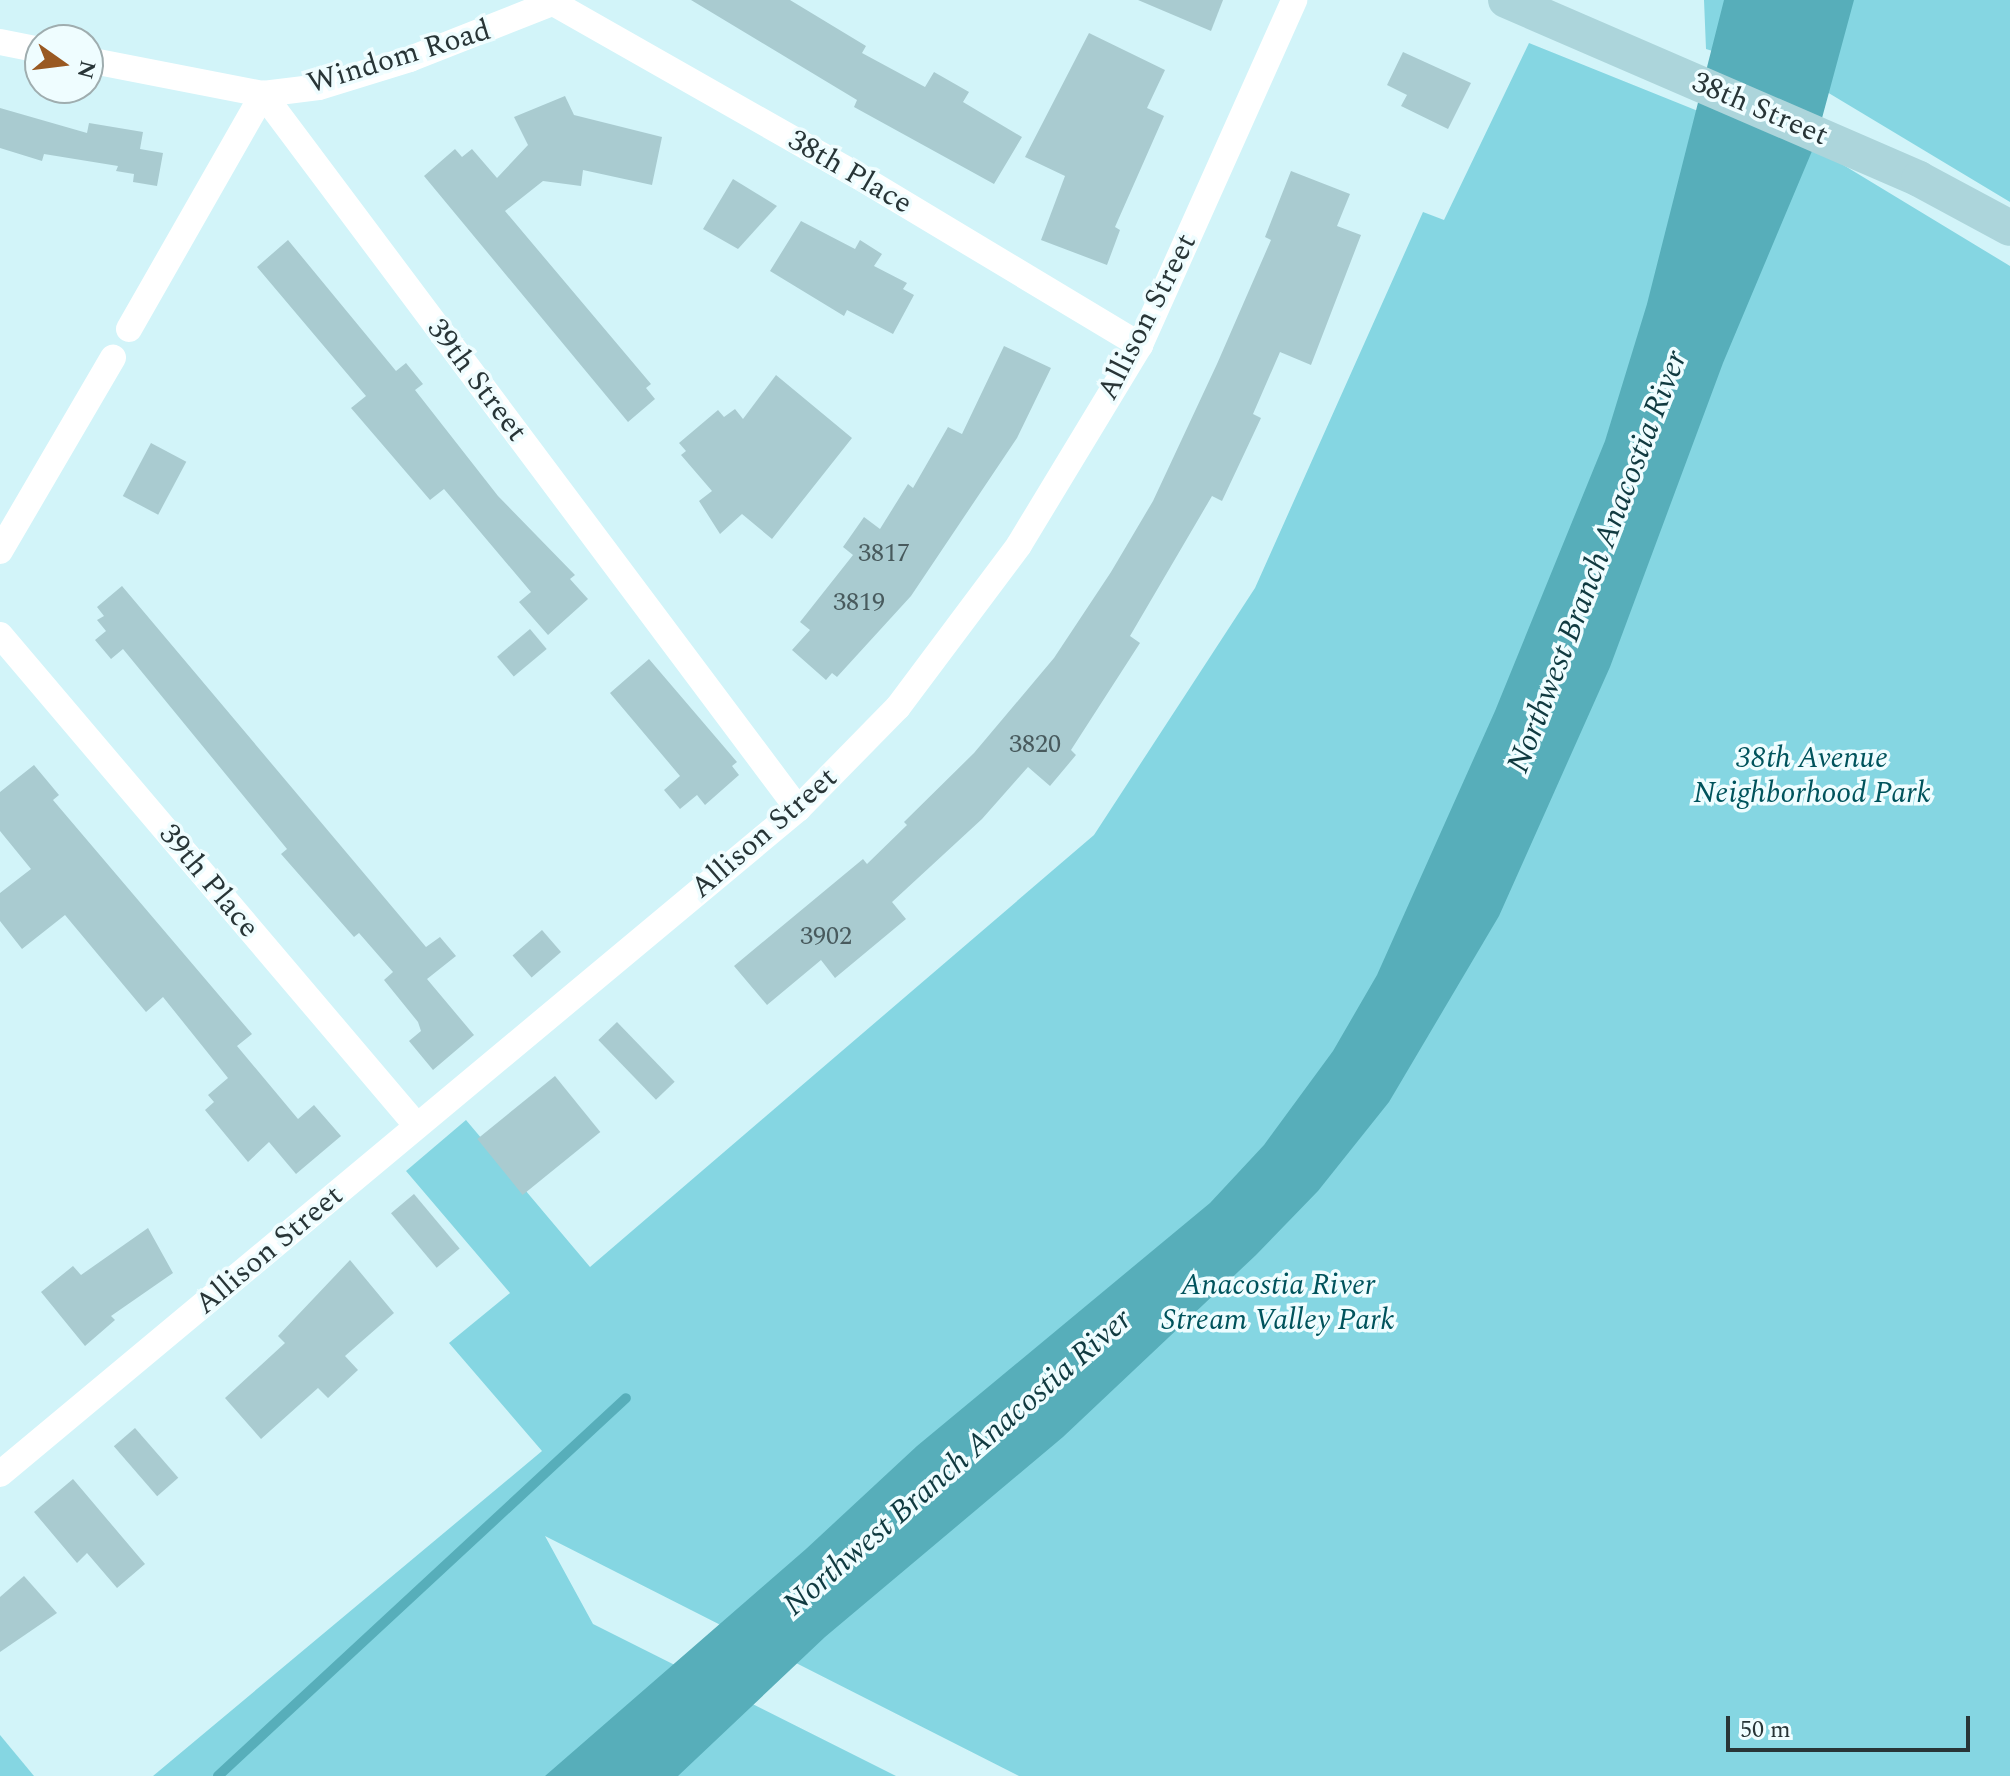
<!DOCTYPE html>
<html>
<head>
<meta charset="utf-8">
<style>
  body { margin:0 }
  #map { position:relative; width:2010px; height:1776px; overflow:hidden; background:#d2f4f9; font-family:Spectral,serif }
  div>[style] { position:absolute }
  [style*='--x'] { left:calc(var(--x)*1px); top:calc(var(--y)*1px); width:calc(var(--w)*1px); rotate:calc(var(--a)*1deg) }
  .green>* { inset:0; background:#85d6e2 }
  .water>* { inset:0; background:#57aeba }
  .stream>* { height:10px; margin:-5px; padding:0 5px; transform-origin:5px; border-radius:5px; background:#57aeba }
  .building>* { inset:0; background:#a9cbd0; transform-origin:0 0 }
  .street>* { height:26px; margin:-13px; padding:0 13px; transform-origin:13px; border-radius:13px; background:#fff }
  .secondary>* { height:36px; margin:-18px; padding:0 18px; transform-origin:18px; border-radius:18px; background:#acd5db }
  span { translate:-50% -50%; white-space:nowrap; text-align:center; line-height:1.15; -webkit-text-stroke:7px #effdff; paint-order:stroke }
  .number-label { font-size:26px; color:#485a5d }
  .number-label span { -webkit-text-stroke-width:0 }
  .street-label { font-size:30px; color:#283537 }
  .park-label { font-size:30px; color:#00535c; font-style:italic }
  .water-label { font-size:32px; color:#103a40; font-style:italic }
  .north { position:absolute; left:24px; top:24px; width:80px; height:80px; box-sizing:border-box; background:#effdff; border:2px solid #9fadaf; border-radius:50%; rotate:104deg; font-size:22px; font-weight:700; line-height:32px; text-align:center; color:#283537 }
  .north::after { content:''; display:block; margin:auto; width:28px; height:36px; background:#995922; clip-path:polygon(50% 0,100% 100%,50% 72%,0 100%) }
  .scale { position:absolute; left:1726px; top:1716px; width:244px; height:36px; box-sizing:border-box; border:4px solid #283537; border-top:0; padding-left:10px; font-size:24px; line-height:28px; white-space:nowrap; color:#283537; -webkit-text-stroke:6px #effdff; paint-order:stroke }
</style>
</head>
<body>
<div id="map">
  <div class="green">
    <i style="clip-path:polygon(1704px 0,2010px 0,2010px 202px,1807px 80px,1706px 49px)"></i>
    <i style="clip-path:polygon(1529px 43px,1805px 154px,1807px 143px,2010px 266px,2010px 1776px,1019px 1776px,545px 1536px,593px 1624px,896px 1776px,153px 1776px,542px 1451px,449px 1343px,510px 1293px,406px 1171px,466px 1120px,590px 1267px,1094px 835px,1255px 588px,1423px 212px,1444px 220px)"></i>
    <i style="clip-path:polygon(0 1735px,34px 1776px,0 1776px)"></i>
  </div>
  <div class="water">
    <i style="clip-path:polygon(1724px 0,1854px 0,1815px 144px,1723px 363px,1610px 667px,1499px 916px,1389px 1102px,1318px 1191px,1256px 1255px,1063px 1437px,825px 1637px,678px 1776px,545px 1776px,806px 1549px,917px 1446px,1210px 1203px,1264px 1145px,1333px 1051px,1377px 975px,1495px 711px,1605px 441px,1647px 304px)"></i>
  </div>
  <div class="stream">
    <i style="--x:218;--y:1776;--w:556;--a:-42.81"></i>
  </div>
  <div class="building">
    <i style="clip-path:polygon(691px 0,790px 0,866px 46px,862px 53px,925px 87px,934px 72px,969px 92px,963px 102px,1022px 137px,994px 184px,854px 107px,857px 100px)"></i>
    <i style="clip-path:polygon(1138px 0,1223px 0,1211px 31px)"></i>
    <i style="clip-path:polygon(1089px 33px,1165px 70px,1147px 108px,1164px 116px,1115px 227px,1120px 230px,1107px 265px,1041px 240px,1065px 176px,1025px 157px)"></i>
    <i style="clip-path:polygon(1403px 52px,1471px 83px,1448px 129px,1401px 106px,1407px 95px,1387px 85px)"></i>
    <i style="clip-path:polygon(565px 96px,574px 115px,662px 137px,652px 185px,583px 170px,581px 186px,543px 181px,505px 211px,651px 384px,646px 388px,655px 399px,628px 422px,424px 176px,455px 149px,462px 157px,472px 149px,497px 178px,528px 145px,514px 117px)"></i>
    <i style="clip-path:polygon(0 108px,87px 133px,89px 123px,143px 132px,140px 149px,163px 153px,157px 186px,133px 182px,134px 174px,116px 171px,118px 166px,44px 154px,42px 161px,0 148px)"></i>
    <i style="clip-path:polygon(1291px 171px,1350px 194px,1337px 226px,1361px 235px,1311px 365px,1280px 352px,1253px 414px,1261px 418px,1222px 501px,1212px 496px,1130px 636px,1140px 643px,1071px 750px,1076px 755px,1050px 786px,1028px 767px,982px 819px,892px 902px,906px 919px,835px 978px,821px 960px,767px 1005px,734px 966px,863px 859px,867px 864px,907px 825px,904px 822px,974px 753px,1054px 658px,1111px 572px,1153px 501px,1217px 364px,1271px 240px,1265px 237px)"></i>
    <i style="clip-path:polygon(733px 179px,777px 206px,738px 249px,703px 229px)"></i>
    <i style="clip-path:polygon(801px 221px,855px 249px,860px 240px,882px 254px,874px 266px,907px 283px,903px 289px,914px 295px,893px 334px,847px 310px,844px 316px,770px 271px)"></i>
    <i style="clip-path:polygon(288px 240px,396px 371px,406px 363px,423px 384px,415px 390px,498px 496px,575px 575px,570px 579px,588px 599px,548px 635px,519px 602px,531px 592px,444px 489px,430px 500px,351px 408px,366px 396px,257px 267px)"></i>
    <i style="clip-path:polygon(1004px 346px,1051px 368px,1017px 438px,911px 596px,837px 677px,832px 673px,826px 680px,792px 650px,810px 630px,800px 622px,853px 555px,843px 547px,864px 517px,880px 529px,908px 484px,913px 488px,948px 427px,962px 434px)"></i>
    <i style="clip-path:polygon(776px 375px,852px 438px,772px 539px,742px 514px,720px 534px,699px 501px,712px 491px,681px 455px,686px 451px,679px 443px,718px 410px,724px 417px,735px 409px,743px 419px)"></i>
    <i style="left:151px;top:443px;width:40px;height:60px;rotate:28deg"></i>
    <i style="clip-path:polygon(122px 586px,426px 947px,440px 937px,456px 956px,427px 979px,474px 1035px,433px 1070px,409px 1041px,421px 1031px,418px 1022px,384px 980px,393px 972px,359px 933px,354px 937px,281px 854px,287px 849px,123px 649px,111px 659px,95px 640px,106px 631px,97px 620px,104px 616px,97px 607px)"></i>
    <i style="left:530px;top:629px;width:26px;height:43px;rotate:50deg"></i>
    <i style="clip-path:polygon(649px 659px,737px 762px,732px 766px,739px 775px,705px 805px,697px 795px,680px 809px,664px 790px,680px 776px,610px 693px)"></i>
    <i style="clip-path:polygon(34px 765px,59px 795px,53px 800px,252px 1034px,237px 1046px,298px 1119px,314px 1105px,341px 1136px,296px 1174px,269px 1142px,248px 1162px,205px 1110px,214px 1102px,208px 1095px,228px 1078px,163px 997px,146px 1012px,65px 915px,22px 949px,0 921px,0 893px,31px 869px,0 831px,0 792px)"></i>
    <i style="left:542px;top:930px;width:29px;height:39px;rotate:49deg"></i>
    <i style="left:617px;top:1022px;width:83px;height:26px;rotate:46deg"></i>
    <i style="left:555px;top:1076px;width:72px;height:100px;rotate:51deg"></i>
    <i style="left:414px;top:1194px;width:71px;height:30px;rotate:50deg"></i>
    <i style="clip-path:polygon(148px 1228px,173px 1273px,111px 1316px,115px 1320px,85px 1346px,41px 1292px,73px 1266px,81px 1275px)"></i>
    <i style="clip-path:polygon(350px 1260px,394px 1313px,345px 1356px,358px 1370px,328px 1398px,318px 1388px,261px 1439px,225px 1398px,285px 1343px,278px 1336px)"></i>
    <i style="left:135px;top:1428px;width:66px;height:28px;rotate:49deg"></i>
    <i style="clip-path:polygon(73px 1479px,145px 1564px,117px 1588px,87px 1553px,77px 1563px,34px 1512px)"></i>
    <i style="clip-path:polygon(24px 1576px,57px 1613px,0 1652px,0 1597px)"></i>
  </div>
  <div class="street">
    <i style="--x:557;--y:5;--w:348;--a:29.6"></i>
    <i style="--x:860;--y:177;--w:327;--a:31"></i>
    <i style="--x:0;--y:42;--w:41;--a:11.3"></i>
    <i style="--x:88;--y:60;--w:178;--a:11"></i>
    <i style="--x:263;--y:94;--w:893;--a:53.19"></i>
    <i style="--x:129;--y:329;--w:271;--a:-60.3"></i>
    <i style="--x:263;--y:94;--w:56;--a:-7.1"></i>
    <i style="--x:319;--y:87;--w:95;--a:-17.1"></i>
    <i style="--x:410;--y:59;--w:161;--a:-21.5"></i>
    <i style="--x:0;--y:551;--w:224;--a:-59.7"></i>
    <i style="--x:0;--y:635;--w:644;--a:49.66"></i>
    <i style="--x:0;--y:1474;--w:1039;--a:-39.81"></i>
    <i style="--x:798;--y:809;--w:143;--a:-45.6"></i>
    <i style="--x:898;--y:707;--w:202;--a:-53.2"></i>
    <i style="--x:1019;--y:545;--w:234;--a:-58.8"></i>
    <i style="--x:1140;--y:345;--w:378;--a:-65.9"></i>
  </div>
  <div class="secondary">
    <i style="--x:1506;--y:0;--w:450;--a:23.4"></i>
    <i style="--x:1919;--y:179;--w:103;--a:28.3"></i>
  </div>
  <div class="number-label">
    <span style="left:884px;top:554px">3817</span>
    <span style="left:859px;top:603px">3819</span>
    <span style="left:1035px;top:745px">3820</span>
    <span style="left:826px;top:937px">3902</span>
  </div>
  <div class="street-label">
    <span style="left:399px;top:57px;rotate:-17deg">Windom Road</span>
    <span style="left:1760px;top:109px;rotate:23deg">38th Street</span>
    <span style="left:850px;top:172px;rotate:30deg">38th Place</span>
    <span style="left:1147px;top:317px;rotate:-63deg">Allison Street</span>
    <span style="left:477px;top:380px;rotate:53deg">39th Street</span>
    <span style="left:764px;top:833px;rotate:-41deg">Allison Street</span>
    <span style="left:209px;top:881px;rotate:50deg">39th Place</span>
    <span style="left:269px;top:1250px;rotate:-40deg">Allison Street</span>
  </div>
  <div class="park-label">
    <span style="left:1812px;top:775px">38th Avenue<br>Neighborhood Park</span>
    <span style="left:1278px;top:1302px">Anacostia River<br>Stream Valley Park</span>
  </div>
  <div class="water-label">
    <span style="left:1598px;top:562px;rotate:-69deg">Northwest Branch Anacostia River</span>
    <span style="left:958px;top:1463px;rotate:-41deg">Northwest Branch Anacostia River</span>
  </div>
  <div class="north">N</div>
  <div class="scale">50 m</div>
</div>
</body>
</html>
